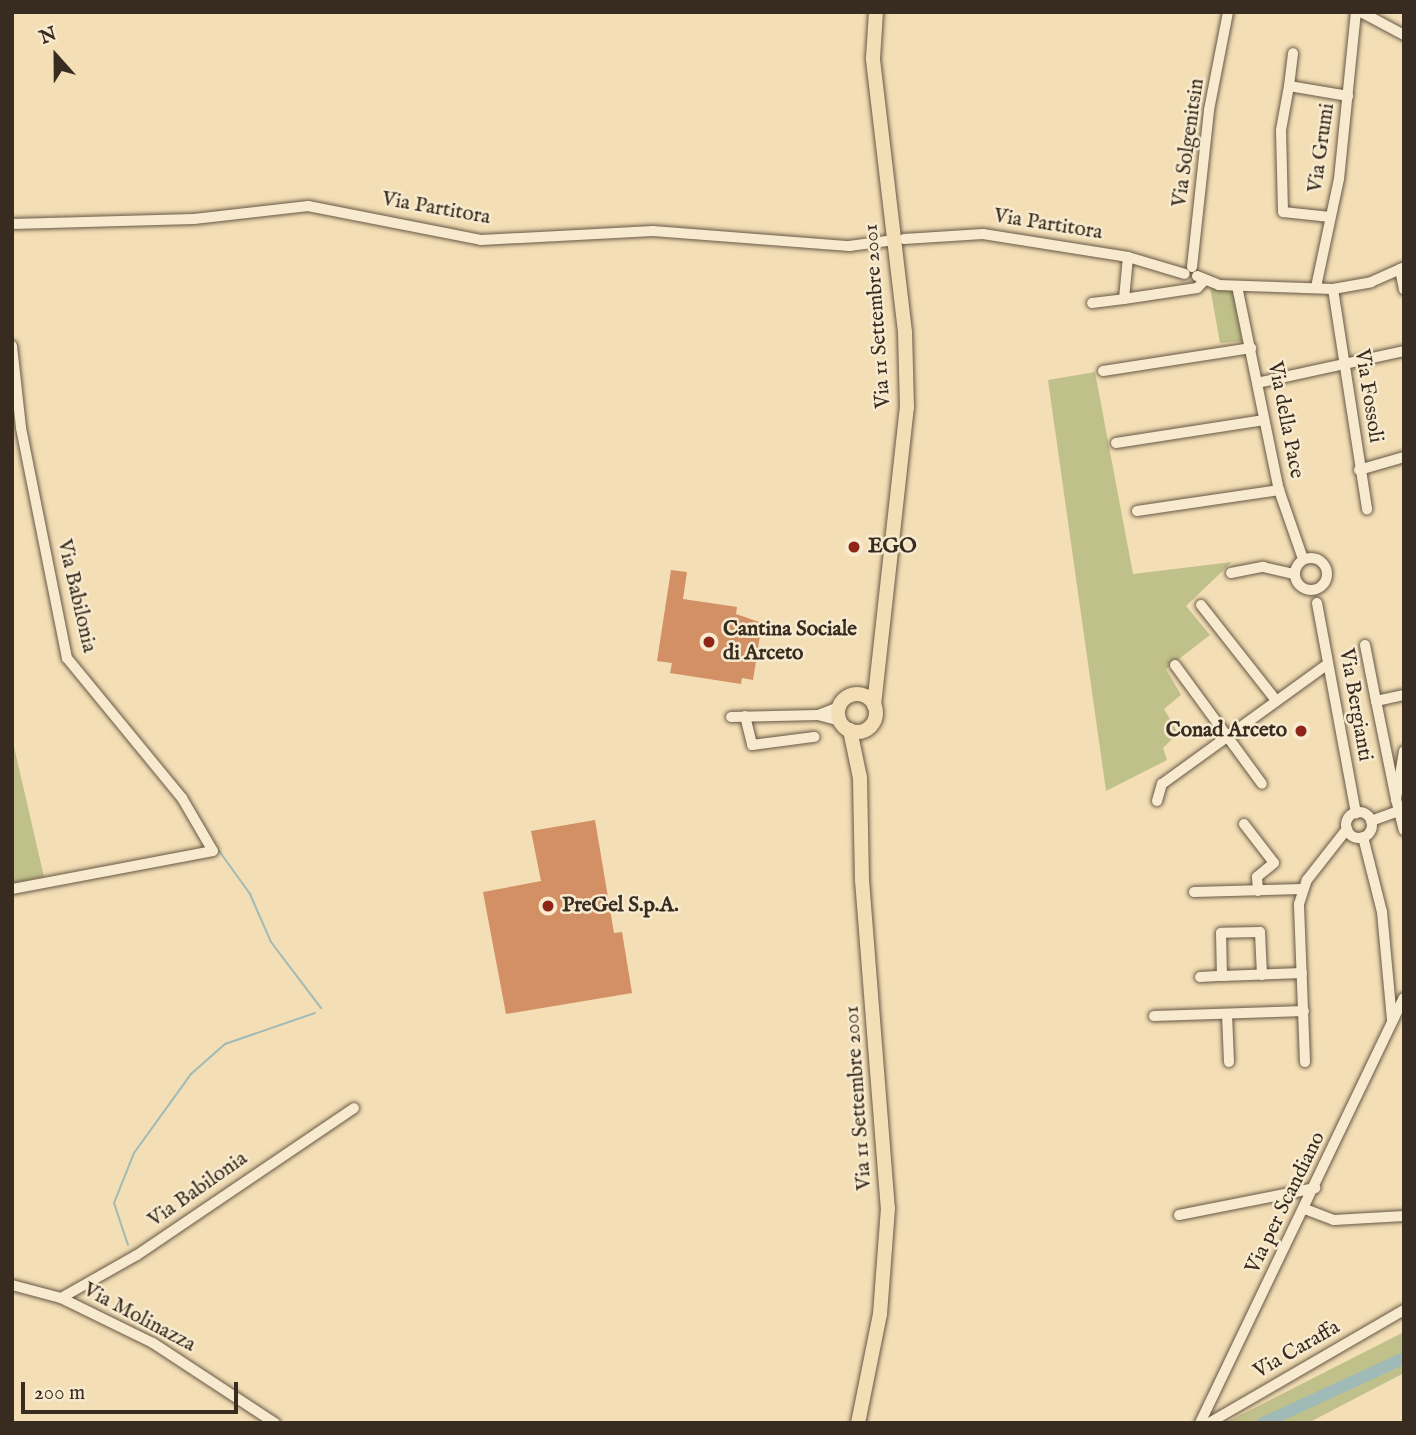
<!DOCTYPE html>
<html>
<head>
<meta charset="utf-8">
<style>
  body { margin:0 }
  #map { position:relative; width:1416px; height:1435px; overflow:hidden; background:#f3deb5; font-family:"IM FELL English",serif }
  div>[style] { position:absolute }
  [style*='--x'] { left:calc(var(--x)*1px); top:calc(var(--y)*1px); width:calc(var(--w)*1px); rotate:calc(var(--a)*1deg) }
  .green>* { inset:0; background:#c0c08a }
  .stream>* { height:2px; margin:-1px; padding:0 1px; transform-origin:1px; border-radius:1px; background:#9fbab7 }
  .river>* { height:12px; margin:-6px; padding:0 6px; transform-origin:6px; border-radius:6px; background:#9fbab7 }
  .building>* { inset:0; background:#d39065 }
  .roads { filter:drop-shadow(0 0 2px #675845) drop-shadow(0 0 2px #675845) }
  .minor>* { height:10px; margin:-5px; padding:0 5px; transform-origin:5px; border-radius:5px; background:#f7eacf }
  .minor>.ring { margin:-5px; padding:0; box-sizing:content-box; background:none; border:10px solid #f7eacf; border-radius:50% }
  .major>* { height:14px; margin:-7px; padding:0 7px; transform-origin:7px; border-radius:7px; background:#f3deb5 }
  .major>.ring { margin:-7px; padding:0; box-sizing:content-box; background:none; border:14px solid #f3deb5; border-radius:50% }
  .dots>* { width:19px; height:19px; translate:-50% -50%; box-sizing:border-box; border:4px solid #f7eacf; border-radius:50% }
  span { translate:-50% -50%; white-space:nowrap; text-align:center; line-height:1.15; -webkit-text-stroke:5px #f7eacf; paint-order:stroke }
  .street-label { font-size:21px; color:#382c20 }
  .poi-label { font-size:21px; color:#382c20; font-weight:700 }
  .left { translate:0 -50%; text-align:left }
  .right { translate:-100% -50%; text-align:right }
  .frame { position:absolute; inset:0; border:14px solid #382c20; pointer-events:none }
  .north { position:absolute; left:21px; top:21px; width:70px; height:70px; -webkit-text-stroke:5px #f7eacf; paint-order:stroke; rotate:339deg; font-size:19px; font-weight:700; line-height:28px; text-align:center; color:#382c20 }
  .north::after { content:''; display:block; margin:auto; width:24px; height:32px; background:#382c20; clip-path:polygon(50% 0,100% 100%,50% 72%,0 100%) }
  .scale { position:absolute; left:21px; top:1382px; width:217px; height:32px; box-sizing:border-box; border:4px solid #382c20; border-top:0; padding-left:9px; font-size:21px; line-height:24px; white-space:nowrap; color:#382c20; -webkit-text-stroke:5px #f7eacf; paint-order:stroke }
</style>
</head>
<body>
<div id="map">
  <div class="green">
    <i style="clip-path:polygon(1210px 287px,1233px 292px,1242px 341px,1220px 343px)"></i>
    <i style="clip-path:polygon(1095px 372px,1133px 574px,1232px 562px,1186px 606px,1210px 635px,1166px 669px,1181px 695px,1164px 709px,1178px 733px,1163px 748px,1167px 760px,1106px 791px,1048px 380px)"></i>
    <i style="clip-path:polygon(12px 738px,44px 877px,12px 883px)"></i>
    <i style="clip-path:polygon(1404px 1332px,1404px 1373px,1308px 1423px,1225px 1423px)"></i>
  </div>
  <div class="stream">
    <i style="--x:217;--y:848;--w:57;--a:54.3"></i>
    <i style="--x:250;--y:894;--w:52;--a:66.4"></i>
    <i style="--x:271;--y:942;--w:83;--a:52.9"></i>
    <i style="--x:128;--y:1245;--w:44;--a:-108.4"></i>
    <i style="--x:114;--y:1203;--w:54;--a:-68.2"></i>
    <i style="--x:134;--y:1153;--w:97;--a:-54.2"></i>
    <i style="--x:191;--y:1074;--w:45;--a:-41.4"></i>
    <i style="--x:225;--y:1044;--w:95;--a:-19"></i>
  </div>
  <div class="river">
    <i style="--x:1263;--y:1423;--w:155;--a:-24.7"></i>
  </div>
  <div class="building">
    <i style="clip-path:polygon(671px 570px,687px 572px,683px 599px,737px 607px,736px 614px,762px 623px,753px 680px,742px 678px,741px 684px,670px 673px,672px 663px,657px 661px)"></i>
    <i style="clip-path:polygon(595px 820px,614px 933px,622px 932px,632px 993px,506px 1014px,483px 892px,541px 881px,531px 831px)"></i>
  </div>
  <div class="roads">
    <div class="minor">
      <i style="--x:1361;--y:12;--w:49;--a:28.1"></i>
      <i style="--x:1289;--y:86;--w:33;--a:-83"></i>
      <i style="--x:1330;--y:217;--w:47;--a:-173.9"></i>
      <i style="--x:1283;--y:212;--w:82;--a:-91.4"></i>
      <i style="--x:1281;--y:130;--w:45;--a:-79.7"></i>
      <i style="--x:1289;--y:86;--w:60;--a:9.6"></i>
      <i style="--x:12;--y:224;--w:182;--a:-1.6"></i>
      <i style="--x:194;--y:219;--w:115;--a:-6.5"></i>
      <i style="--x:308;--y:206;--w:176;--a:11.1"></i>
      <i style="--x:481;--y:240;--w:172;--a:-3"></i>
      <i style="--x:653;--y:231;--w:197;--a:4.4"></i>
      <i style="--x:849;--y:246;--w:46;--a:-7.4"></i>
      <i style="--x:904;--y:239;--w:79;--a:-3.6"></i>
      <i style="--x:983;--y:234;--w:147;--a:9"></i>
      <i style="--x:1128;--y:257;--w:59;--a:16.6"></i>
      <i style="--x:1192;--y:267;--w:158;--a:-83.8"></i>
      <i style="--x:1209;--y:110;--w:100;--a:-79"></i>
      <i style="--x:1400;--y:269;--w:21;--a:79"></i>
      <i style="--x:1197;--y:276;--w:24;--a:22"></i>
      <i style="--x:1219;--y:285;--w:114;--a:2"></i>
      <i style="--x:1333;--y:289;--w:39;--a:-10"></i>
      <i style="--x:1371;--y:282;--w:36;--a:-24"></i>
      <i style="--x:1237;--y:286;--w:208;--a:78.4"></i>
      <i style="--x:1279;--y:490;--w:73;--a:70.8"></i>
      <i style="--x:1316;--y:287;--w:110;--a:-78"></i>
      <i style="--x:1339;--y:179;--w:168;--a:-84.2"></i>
      <i style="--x:1333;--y:289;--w:223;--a:81.2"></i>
      <i style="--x:1124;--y:299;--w:74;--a:-8.6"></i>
      <i style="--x:1197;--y:288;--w:11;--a:-45"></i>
      <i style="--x:1092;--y:303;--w:32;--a:-7"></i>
      <i style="--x:1124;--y:299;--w:42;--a:-84.6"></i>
      <i style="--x:12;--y:346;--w:82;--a:83.7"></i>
      <i style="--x:21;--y:428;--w:235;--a:78.7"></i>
      <i style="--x:67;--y:658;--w:181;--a:50.6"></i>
      <i style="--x:182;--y:798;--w:61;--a:59.7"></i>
      <i style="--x:213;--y:851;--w:205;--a:169.3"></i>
      <i style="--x:1103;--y:371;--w:150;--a:-8.8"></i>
      <i style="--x:1257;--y:383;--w:150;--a:-12.3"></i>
      <i style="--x:1116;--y:443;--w:150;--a:-8.8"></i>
      <i style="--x:1359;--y:470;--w:47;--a:-16.1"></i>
      <i style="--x:1137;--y:511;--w:144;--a:-8.4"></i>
      <i class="ring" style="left:1295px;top:558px;width:22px;height:22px"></i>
      <i style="--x:1231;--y:573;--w:33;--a:-11"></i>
      <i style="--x:1263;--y:567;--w:32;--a:13"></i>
      <i style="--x:1317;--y:603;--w:214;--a:79.5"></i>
      <i style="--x:1201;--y:605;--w:120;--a:51.8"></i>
      <i style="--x:1365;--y:645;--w:57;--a:78.9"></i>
      <i style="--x:1175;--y:665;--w:147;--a:53.8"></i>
      <i style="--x:839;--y:707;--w:22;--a:159"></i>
      <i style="--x:818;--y:715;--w:23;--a:15"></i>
      <i style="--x:745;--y:716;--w:30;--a:76"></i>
      <i style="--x:752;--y:745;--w:63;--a:-7.4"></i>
      <i style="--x:731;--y:717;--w:87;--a:-1.3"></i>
      <i style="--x:1404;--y:751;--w:49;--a:99.5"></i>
      <i style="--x:1396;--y:799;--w:32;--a:76"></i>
      <i style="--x:1396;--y:799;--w:100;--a:-101.5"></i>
      <i style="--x:1376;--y:701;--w:29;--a:-12"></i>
      <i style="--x:1157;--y:801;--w:18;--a:-74"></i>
      <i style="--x:1162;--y:784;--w:201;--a:-35.9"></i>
      <i class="ring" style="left:1346px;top:812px;width:16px;height:16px"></i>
      <i style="--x:1371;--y:821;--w:30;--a:-20"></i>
      <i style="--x:1244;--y:824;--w:49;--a:52.4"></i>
      <i style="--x:1274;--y:863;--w:22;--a:141"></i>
      <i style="--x:1257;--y:877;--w:14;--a:86"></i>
      <i style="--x:1363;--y:837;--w:77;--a:75.8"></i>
      <i style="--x:1382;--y:912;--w:108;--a:84.7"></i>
      <i style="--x:1194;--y:892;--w:108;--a:-1.6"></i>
      <i style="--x:1262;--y:975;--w:43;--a:-92.7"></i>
      <i style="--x:1260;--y:932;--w:39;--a:179"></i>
      <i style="--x:1221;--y:933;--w:43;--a:88.7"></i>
      <i style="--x:1222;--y:976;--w:80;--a:-2.1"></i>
      <i style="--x:1200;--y:977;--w:22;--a:-3"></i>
      <i style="--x:1227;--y:1014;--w:48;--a:87.6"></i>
      <i style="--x:1154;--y:1016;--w:150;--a:-1.9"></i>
      <i style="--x:1305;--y:1062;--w:158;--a:-92.2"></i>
      <i style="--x:1299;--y:904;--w:25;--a:-72"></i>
      <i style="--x:1307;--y:880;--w:65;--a:-51.9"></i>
      <i style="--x:1305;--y:1209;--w:31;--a:21"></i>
      <i style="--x:1334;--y:1220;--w:70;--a:-3.3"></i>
      <i style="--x:1179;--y:1215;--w:139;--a:-11.2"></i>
      <i style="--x:12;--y:1285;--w:51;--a:14.9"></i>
      <i style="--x:61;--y:1298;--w:102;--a:26.1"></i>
      <i style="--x:153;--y:1343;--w:146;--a:33.3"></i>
      <i style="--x:61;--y:1298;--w:87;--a:-29.5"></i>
      <i style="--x:137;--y:1255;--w:262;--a:-34.1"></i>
      <i style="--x:1200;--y:1423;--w:471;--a:-64.4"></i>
      <i style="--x:1209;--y:1423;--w:225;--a:-30.1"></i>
    </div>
    <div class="major">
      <i class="ring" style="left:838px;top:694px;width:24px;height:24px"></i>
      <i style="--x:874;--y:705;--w:299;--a:-83.7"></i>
      <i style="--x:907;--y:408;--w:76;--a:-91.5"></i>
      <i style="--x:905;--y:332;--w:276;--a:-96.7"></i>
      <i style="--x:873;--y:58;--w:46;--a:-86.3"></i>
      <i style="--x:850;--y:730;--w:49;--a:78.2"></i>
      <i style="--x:860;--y:778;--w:102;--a:88.9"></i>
      <i style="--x:862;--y:880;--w:329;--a:85.5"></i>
      <i style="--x:888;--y:1208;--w:106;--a:94.3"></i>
      <i style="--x:880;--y:1314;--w:111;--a:101.4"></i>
    </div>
  </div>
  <div class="dots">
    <i style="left:854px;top:547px;background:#8f2418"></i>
    <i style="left:709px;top:642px;background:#8f2418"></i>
    <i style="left:1301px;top:731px;background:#8f2418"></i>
    <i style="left:548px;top:906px;background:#8f2418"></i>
  </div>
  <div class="street-label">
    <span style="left:1189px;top:143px;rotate:-82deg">Via Solgenitsin</span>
    <span style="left:1322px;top:148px;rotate:-82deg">Via Grumi</span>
    <span style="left:436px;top:209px;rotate:10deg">Via Partitora</span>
    <span style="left:1048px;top:225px;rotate:9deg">Via Partitora</span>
    <span style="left:878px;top:316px;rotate:-94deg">Via 11 Settembre 2001</span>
    <span style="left:1368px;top:396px;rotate:81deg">Via Fossoli</span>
    <span style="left:1285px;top:420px;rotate:79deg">Via della Pace</span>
    <span style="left:76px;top:596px;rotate:77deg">Via Babilonia</span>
    <span style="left:1355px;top:705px;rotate:80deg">Via Bergianti</span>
    <span style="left:859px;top:1098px;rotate:-94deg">Via 11 Settembre 2001</span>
    <span style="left:198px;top:1190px;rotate:-35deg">Via Babilonia</span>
    <span style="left:1286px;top:1203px;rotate:-64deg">Via per Scandiano</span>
    <span style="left:139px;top:1318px;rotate:28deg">Via Molinazza</span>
    <span style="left:1297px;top:1350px;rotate:-30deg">Via Caraffa</span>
  </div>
  <div class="poi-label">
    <span class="left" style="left:868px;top:547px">EGO</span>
    <span class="left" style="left:723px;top:642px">Cantina Sociale<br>di Arceto</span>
    <span class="right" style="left:1287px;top:731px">Conad Arceto</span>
    <span class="left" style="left:562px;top:906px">PreGel S.p.A.</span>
  </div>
  <div class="frame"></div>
  <div class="north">N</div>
  <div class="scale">200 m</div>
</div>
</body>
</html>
